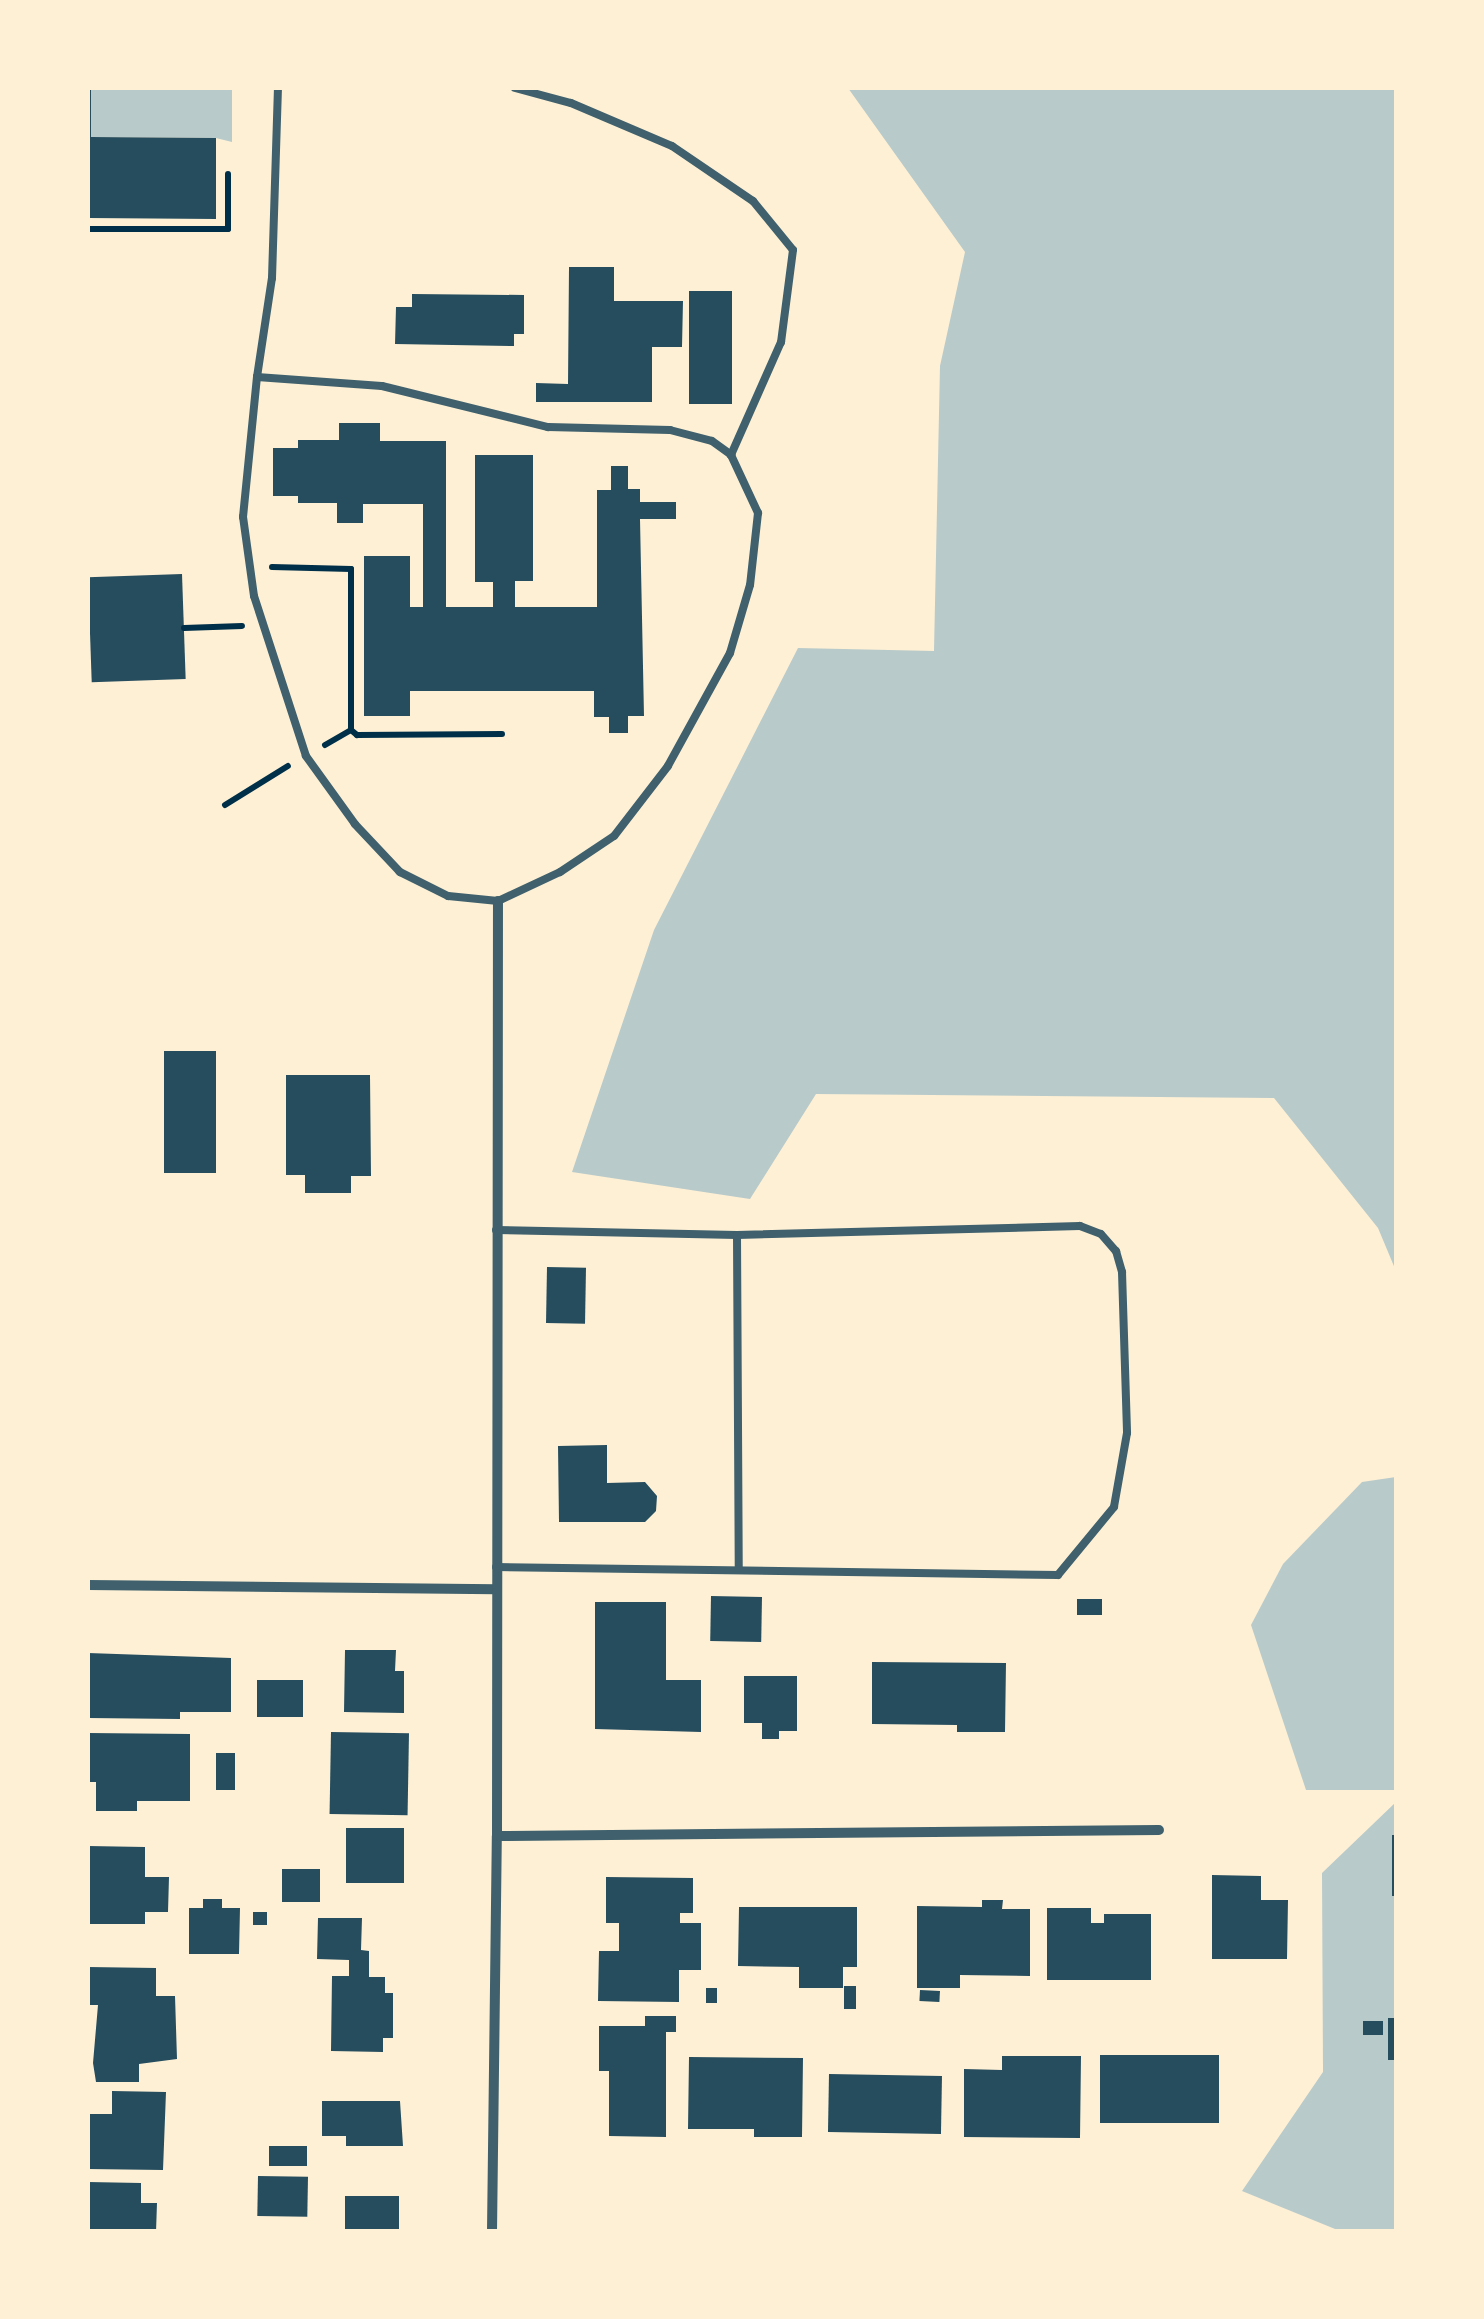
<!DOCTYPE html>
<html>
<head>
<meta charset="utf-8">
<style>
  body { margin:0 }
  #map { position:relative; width:1484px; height:2319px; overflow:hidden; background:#fdf0d5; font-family:"Open Sans",sans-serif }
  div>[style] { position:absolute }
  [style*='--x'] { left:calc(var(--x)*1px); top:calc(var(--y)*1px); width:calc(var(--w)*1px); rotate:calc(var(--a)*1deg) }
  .green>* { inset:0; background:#b9caca }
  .building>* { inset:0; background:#264d5e; transform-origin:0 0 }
  .path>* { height:6px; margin:-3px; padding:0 3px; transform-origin:3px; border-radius:3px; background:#003049 }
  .service>* { height:8px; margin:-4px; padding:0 4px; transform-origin:4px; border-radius:4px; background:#3f606c }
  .minor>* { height:10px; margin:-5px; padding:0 5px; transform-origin:5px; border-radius:5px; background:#3f606c }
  span { translate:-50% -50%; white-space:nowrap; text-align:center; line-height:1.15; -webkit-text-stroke:9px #fdf0d5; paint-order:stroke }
  .frame { position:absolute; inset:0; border:90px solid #fdf0d5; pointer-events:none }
</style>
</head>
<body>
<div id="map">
  <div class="green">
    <i style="clip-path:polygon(91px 88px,232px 88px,232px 142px,216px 138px,91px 137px)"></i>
    <i style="clip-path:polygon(848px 88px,1396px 88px,1396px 1271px,1378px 1228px,1274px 1098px,816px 1094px,750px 1199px,572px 1172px,654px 930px,798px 648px,934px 651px,940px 366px,965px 252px)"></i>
    <i style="clip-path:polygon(1396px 1477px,1396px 1790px,1306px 1790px,1251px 1625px,1283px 1564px,1362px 1482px)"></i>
    <i style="clip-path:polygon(1396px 1802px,1396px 2231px,1340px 2231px,1242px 2191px,1323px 2072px,1322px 1873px)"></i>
  </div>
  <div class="building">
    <i style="clip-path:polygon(88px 88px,91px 88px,91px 137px,216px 138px,216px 219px,88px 218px)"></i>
    <i style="clip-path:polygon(569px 267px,614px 267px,614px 301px,683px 301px,682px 347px,652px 347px,652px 402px,536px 402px,536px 383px,568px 384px)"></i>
    <i style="left:689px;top:291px;width:43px;height:113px"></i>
    <i style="clip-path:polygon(412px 294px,524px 295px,524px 334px,514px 334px,514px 346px,395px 344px,396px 307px,412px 307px)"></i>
    <i style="clip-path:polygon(339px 423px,380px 423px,380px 441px,446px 441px,446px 607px,493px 607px,493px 582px,475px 582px,475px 455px,533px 455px,533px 581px,515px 581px,515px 607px,597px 607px,597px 490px,611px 490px,611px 466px,628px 466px,628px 489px,640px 489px,640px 502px,676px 502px,676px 519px,640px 519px,644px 716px,628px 716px,628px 733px,609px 733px,609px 717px,594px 717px,594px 691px,410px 691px,410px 716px,364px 716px,364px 556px,410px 556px,410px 607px,423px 607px,423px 504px,363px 504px,363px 523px,337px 523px,337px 503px,298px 503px,298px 496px,273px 496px,273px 448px,298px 448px,298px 440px,339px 440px)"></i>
    <i style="left:182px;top:574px;width:105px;height:94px;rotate:88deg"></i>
    <i style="left:164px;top:1051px;width:52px;height:122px"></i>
    <i style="clip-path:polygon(286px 1075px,370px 1075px,371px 1176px,351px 1176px,351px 1193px,305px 1193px,305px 1175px,286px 1175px)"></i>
    <i style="left:547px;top:1267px;width:39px;height:56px;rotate:1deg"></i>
    <i style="clip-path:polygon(607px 1445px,607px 1483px,645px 1482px,657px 1496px,656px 1511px,645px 1522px,559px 1522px,558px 1446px)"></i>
    <i style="left:711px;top:1596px;width:51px;height:45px;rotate:1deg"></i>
    <i style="left:1077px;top:1599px;width:25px;height:16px"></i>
    <i style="clip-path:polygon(595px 1602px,666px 1602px,666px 1680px,701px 1680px,701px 1732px,595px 1729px)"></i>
    <i style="clip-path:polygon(345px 1650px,396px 1650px,395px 1671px,404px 1671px,404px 1713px,344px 1712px)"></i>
    <i style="clip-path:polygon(88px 1653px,231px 1658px,231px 1712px,180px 1712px,180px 1719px,88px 1718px)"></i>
    <i style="clip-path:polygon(872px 1662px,1006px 1663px,1005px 1732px,957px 1732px,957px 1725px,872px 1724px)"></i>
    <i style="clip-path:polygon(744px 1676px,797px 1676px,797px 1731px,779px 1731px,779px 1739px,762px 1739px,762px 1723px,744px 1723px)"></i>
    <i style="left:257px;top:1680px;width:46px;height:37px"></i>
    <i style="left:331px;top:1732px;width:78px;height:82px;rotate:1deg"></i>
    <i style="clip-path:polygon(88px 1733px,190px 1734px,190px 1801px,137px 1801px,137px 1811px,96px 1811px,96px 1782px,88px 1782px)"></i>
    <i style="left:216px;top:1753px;width:19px;height:37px"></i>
    <i style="left:346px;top:1828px;width:58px;height:55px"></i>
    <i style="left:1392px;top:1835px;width:4px;height:61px"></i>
    <i style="clip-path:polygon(88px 1846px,145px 1847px,145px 1877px,169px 1877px,168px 1912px,145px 1912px,145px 1924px,88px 1924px)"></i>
    <i style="left:282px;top:1869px;width:38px;height:33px"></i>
    <i style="clip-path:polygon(1212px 1875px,1261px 1876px,1261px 1900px,1288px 1900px,1287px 1959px,1212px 1959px)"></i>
    <i style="clip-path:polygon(606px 1877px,693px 1878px,693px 1913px,680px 1913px,680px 1923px,701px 1923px,701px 1970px,679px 1970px,679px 2002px,598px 2001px,599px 1951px,619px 1951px,619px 1923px,606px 1923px)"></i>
    <i style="clip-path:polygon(203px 1899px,222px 1899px,222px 1908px,240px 1908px,239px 1954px,189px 1954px,189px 1908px,203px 1908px)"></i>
    <i style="clip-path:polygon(982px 1900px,1003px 1900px,1002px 1909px,1030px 1909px,1030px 1976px,960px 1975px,960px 1988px,917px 1988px,917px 1906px,982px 1907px)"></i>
    <i style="clip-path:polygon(739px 1907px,857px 1907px,857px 1967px,843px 1967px,843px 1988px,799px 1988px,799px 1967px,738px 1966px)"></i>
    <i style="clip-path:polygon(1047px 1908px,1091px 1908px,1091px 1923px,1104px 1923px,1104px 1914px,1151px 1914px,1151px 1980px,1047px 1980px)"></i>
    <i style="left:253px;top:1912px;width:14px;height:13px"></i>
    <i style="clip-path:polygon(318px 1918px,362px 1918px,361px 1950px,369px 1951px,369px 1977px,385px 1977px,385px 1993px,393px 1993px,393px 2038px,383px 2038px,383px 2052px,331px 2051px,332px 1976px,349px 1976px,349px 1960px,317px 1959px)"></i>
    <i style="clip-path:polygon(88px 1967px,156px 1968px,156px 1996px,175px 1996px,177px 2059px,139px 2064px,139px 2082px,96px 2082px,93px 2063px,98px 2005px,88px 2005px)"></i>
    <i style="left:844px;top:1986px;width:12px;height:23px"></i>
    <i style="left:706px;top:1988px;width:11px;height:15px"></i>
    <i style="left:920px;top:1990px;width:20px;height:11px;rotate:3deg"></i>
    <i style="clip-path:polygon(645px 2016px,676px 2016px,676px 2032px,666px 2032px,666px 2137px,609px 2136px,609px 2071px,599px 2071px,599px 2026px,645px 2026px)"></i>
    <i style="left:1388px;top:2018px;width:8px;height:42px"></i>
    <i style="left:1363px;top:2021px;width:20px;height:14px"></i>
    <i style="left:1100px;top:2055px;width:119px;height:68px"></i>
    <i style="clip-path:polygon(1002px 2056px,1081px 2056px,1080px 2138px,964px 2137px,964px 2069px,1002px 2070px)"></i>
    <i style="clip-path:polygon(689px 2057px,803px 2058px,802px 2137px,754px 2137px,754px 2129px,688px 2129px)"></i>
    <i style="left:829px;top:2074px;width:113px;height:58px;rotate:1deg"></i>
    <i style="clip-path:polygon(112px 2091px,166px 2092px,163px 2170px,88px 2169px,88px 2114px,112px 2114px)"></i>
    <i style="clip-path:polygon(322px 2101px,400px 2101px,403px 2146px,346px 2146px,346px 2136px,322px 2136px)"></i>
    <i style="left:269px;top:2146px;width:38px;height:20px"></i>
    <i style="left:258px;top:2176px;width:50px;height:40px;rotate:1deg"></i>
    <i style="clip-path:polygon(88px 2182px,141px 2183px,141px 2203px,157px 2203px,156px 2232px,88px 2232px)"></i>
    <i style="left:345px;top:2196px;width:54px;height:36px"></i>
  </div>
  <div class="path">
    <i style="--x:88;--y:229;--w:140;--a:0"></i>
    <i style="--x:228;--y:229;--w:55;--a:-90"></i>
    <i style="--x:272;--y:567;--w:79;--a:1.5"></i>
    <i style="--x:351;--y:569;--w:161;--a:90"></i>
    <i style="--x:351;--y:730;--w:8;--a:40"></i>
    <i style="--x:357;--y:735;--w:145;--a:-0.4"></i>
    <i style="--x:184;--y:628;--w:58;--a:-2"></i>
    <i style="--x:325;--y:745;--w:30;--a:-30"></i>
    <i style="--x:225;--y:805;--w:74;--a:-31.8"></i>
  </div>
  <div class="service">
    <i style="--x:515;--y:88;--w:58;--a:15"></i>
    <i style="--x:571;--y:103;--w:110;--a:23.1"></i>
    <i style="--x:672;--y:146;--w:98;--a:34.2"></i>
    <i style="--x:753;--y:201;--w:63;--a:50.8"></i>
    <i style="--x:793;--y:250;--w:93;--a:97.4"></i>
    <i style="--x:781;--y:342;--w:124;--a:113.9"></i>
    <i style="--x:257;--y:377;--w:125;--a:4.1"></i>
    <i style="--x:382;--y:386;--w:171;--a:13.9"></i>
    <i style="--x:548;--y:427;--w:122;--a:1.4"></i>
    <i style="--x:670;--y:430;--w:43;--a:14.7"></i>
    <i style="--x:712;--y:441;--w:24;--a:36"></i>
    <i style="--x:731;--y:455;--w:64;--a:65"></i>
    <i style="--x:758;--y:513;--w:72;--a:96.3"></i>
    <i style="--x:750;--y:585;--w:71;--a:106.4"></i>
    <i style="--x:730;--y:653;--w:129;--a:118.8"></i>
    <i style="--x:668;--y:766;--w:88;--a:127.6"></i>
    <i style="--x:614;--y:836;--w:65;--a:146.3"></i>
    <i style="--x:560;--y:872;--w:68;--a:154.9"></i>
    <i style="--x:498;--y:901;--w:50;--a:-174.3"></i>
    <i style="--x:448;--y:896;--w:54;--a:-153.4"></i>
    <i style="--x:400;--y:872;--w:66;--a:-133.2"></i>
    <i style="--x:355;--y:824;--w:84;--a:-125.8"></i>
    <i style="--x:306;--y:756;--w:168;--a:-108"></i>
    <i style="--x:254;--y:596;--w:80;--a:-97.9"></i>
    <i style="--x:243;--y:517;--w:141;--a:-84.3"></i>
    <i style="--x:257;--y:377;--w:100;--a:-81.4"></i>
    <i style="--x:272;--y:278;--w:190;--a:-88.2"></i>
    <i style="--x:496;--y:1230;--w:241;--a:1.2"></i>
    <i style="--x:737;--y:1235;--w:343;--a:-1.5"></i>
    <i style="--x:1080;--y:1226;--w:22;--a:21"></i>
    <i style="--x:1101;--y:1234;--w:23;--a:49"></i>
    <i style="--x:1116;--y:1251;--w:22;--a:74"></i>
    <i style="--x:1122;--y:1272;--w:161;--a:88.2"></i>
    <i style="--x:1127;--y:1433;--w:75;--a:100"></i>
    <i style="--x:1114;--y:1507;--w:88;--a:129.5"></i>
    <i style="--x:1058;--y:1575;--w:562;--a:-179.18"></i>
    <i style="--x:737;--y:1235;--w:333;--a:89.7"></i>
  </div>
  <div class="minor">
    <i style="--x:88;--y:1585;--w:408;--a:0.6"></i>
    <i style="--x:497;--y:1836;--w:662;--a:-0.52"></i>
    <i style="--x:492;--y:2232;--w:396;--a:-89.3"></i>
    <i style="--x:497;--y:1836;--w:935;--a:-89.94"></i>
  </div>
  <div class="frame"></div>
</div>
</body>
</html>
